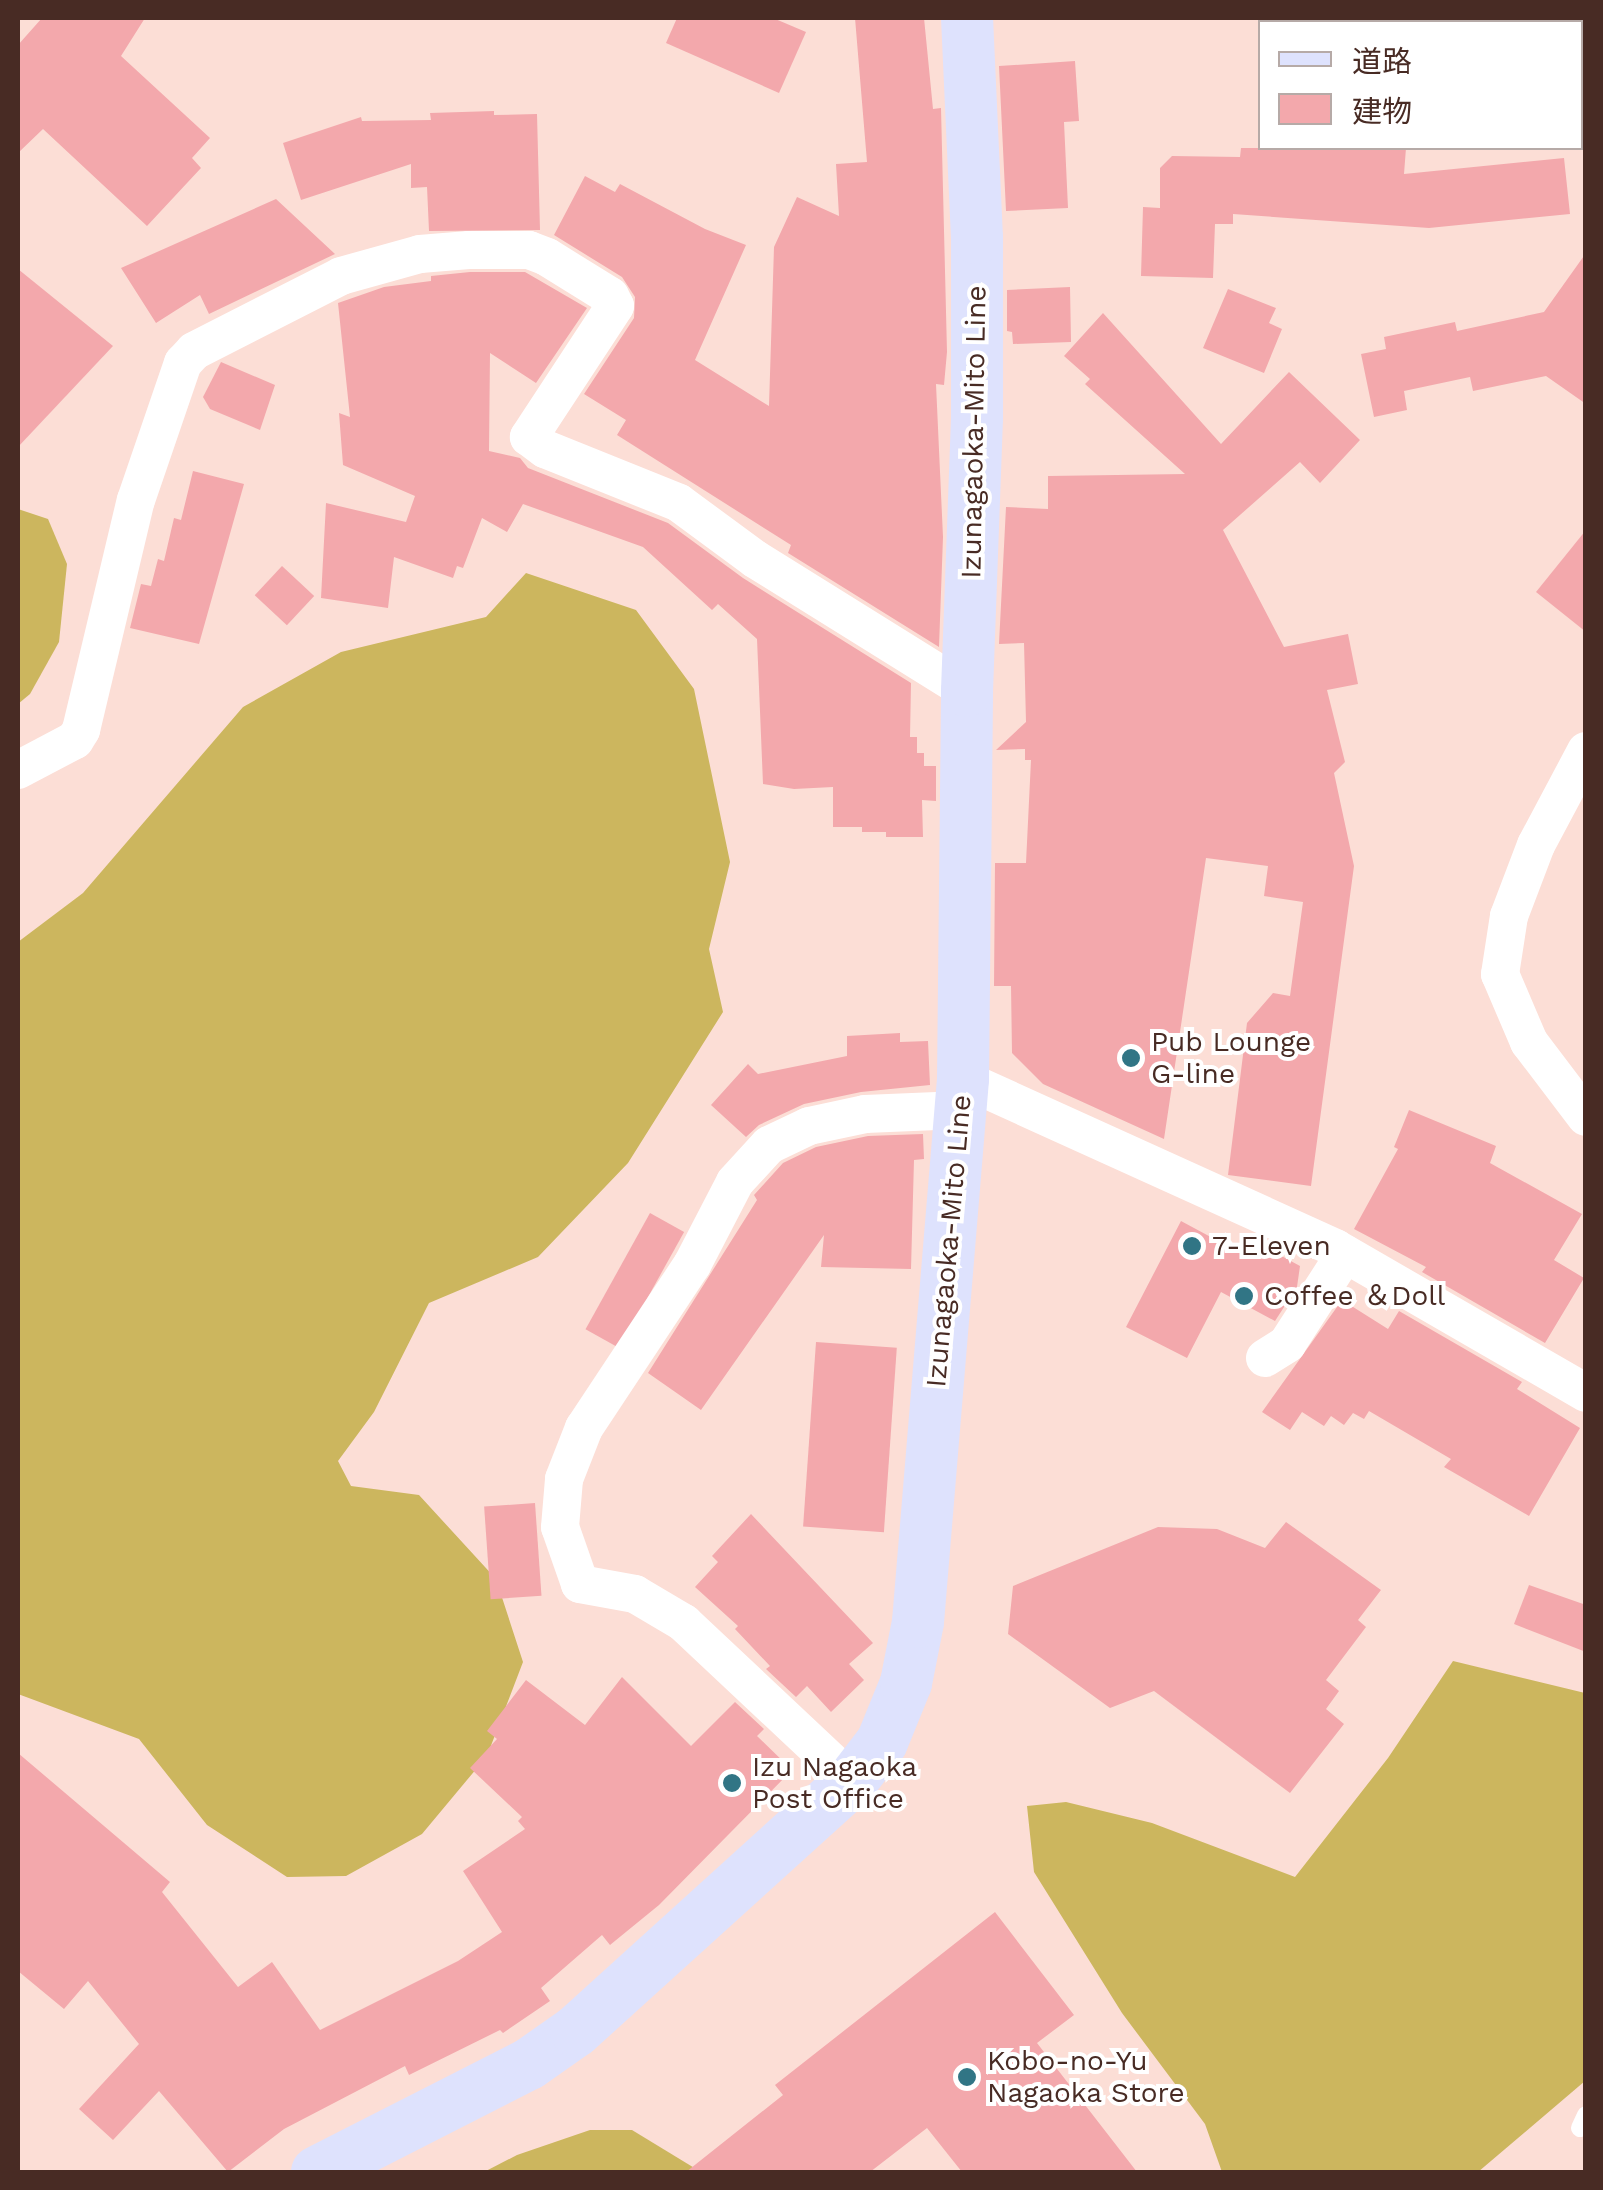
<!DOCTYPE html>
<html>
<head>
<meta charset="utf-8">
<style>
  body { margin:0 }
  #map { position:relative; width:1603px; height:2190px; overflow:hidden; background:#fcded6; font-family:"Work Sans","Noto Sans JP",sans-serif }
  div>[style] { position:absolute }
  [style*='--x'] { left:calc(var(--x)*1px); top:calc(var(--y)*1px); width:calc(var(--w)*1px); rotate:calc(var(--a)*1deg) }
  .forest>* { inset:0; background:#ccb65e }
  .building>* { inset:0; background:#f3a8ac; transform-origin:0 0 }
  .service>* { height:18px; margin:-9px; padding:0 9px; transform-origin:9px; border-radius:9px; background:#fff }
  .minor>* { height:38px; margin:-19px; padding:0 19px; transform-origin:19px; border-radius:19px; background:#fff }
  .secondary>* { height:52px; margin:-26px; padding:0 26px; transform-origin:26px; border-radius:26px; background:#dee2fd }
  .dots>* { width:28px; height:28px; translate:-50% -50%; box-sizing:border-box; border:5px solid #fff; border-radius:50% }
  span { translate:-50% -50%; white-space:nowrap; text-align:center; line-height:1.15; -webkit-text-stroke:8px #fff; paint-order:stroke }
  .street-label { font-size:28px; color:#482b24 }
  .poi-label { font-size:28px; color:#482b24 }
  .left { translate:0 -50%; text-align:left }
  .frame { position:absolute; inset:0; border:20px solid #482b24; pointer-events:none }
  .legend { position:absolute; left:1258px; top:20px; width:325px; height:130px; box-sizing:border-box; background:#fff; border:2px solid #b6aaa7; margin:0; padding:12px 18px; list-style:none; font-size:30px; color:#482b24 }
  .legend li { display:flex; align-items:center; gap:20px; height:50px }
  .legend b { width:50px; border:2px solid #b6aaa7 }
</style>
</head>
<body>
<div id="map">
  <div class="forest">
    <i style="clip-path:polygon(18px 509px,48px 519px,67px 564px,59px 642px,30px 694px,18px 704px)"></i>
    <i style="clip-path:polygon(526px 573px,636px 610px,694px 689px,730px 862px,709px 949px,723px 1012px,628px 1163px,538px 1257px,429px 1303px,374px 1412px,338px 1461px,351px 1486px,419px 1495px,496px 1579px,523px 1662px,487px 1756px,422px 1834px,346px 1876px,287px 1877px,207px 1825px,139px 1739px,18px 1694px,18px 942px,83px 893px,243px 707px,341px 652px,486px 617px)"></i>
    <i style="clip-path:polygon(1453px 1661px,1585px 1693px,1585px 2081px,1478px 2172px,1222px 2172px,1205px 2124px,1122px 2013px,1034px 1872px,1027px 1806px,1066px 1802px,1152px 1823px,1295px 1877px,1388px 1758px)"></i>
    <i style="clip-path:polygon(590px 2130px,632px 2130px,701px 2172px,484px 2172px,517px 2155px)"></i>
  </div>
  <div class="building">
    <i style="clip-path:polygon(42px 18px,145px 18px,121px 56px,210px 138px,192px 158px,201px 168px,147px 226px,43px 129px,18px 153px,18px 45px)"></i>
    <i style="clip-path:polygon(677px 18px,773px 18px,806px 32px,779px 93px,666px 43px)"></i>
    <i style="clip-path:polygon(855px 18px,924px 18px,933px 109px,941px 108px,947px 352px,944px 385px,936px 384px,943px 537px,939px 647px,788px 553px,791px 545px,617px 435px,626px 420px,584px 394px,634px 318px,635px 297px,622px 277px,554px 235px,585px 176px,615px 192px,620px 184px,705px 229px,746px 245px,695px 360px,769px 406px,774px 247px,797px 197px,839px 216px,836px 164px,867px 162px)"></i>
    <i style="clip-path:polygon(1075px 61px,1079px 121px,1064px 122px,1068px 208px,1006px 211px,999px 66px)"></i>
    <i style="clip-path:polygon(494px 111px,494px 115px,537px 114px,540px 230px,429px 231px,427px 187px,411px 188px,411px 164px,301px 200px,283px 143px,361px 117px,362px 121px,431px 120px,430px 113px)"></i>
    <i style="clip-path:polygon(1241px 148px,1406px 148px,1404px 174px,1564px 158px,1570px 214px,1429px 228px,1233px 214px,1233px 224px,1215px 224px,1213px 278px,1141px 276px,1143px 207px,1160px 208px,1160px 168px,1172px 156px,1240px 157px)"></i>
    <i style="clip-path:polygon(276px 199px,335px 254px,209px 314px,200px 295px,156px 323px,121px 268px)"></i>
    <i style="clip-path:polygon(1586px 253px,1586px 404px,1546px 376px,1473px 391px,1470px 377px,1404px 391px,1407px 410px,1374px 417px,1361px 354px,1386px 349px,1384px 337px,1455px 322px,1457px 331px,1544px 312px)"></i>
    <i style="clip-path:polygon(18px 269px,113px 346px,18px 447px)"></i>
    <i style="clip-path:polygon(470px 272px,525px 272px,587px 308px,536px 383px,490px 353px,489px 451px,520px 458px,528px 468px,668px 523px,743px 578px,911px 683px,910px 737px,917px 737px,917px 753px,924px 753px,924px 766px,936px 766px,936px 801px,922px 800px,923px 837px,886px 837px,886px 832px,862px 832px,862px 827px,833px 827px,833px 787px,794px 789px,763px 784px,757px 639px,718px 604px,712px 610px,643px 547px,523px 504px,507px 532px,482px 518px,463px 568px,457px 566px,453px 578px,394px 557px,388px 608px,321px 598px,326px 503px,406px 522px,415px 496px,343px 465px,339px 413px,350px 417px,338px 303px,384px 287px,431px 281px,431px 276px)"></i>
    <i style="clip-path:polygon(1070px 287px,1071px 342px,1013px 344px,1012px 332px,1007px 331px,1007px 290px)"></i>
    <i style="clip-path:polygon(1228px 289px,1276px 308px,1269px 323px,1282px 329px,1264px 373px,1203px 348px)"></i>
    <i style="clip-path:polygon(1103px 313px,1221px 444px,1289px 372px,1360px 440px,1320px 483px,1300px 462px,1223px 530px,1284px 647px,1348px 634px,1358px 684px,1327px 690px,1345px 762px,1334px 773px,1354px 866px,1311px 1186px,1228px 1175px,1247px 1023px,1273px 993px,1290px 996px,1303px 902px,1264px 896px,1268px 866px,1206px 858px,1164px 1139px,1043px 1084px,1012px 1053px,1011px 986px,994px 986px,995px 863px,1026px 863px,1031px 760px,1025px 760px,1025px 749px,996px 750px,1026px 722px,1024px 643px,999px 644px,1006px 507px,1048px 509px,1048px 476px,1185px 474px,1085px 384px,1090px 379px,1064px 356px)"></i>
    <i style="clip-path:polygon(221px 362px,275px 385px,260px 430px,210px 409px,203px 397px)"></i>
    <i style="clip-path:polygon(193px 471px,244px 484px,199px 644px,130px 628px,141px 584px,151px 586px,158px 559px,164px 561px,174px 518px,181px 520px)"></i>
    <i style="clip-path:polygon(1586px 530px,1586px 632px,1536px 592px)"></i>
    <i style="left:282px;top:566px;width:44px;height:40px;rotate:43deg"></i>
    <i style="clip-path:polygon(900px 1033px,900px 1042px,928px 1041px,930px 1085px,861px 1092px,804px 1104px,759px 1125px,746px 1137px,711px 1105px,748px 1064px,758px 1074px,847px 1056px,847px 1036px)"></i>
    <i style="clip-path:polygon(1409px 1110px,1496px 1146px,1490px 1163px,1582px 1214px,1554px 1260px,1584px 1278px,1545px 1343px,1422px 1272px,1426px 1267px,1354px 1229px,1398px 1149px,1394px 1147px)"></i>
    <i style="clip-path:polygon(923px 1134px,924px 1159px,914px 1160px,911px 1269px,821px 1267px,824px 1235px,701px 1410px,648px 1373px,757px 1200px,754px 1195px,783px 1163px,816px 1147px,868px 1136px)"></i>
    <i style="left:650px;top:1213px;width:39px;height:133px;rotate:29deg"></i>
    <i style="clip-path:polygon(1181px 1221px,1246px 1256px,1254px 1241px,1300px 1266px,1297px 1287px,1275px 1321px,1221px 1292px,1187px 1358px,1126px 1327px)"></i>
    <i style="clip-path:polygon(1342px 1300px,1388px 1329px,1399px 1311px,1522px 1382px,1517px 1389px,1580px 1428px,1529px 1516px,1444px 1467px,1451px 1459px,1369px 1411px,1364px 1419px,1353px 1413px,1344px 1425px,1331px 1416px,1324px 1426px,1302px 1412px,1290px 1430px,1262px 1412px)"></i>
    <i style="left:816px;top:1342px;width:81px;height:185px;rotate:4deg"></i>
    <i style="left:535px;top:1503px;width:93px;height:51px;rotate:86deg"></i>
    <i style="clip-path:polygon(751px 1514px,873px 1643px,849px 1664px,864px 1680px,831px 1712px,807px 1686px,796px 1697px,766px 1669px,770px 1666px,735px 1629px,738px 1626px,695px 1587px,718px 1562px,712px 1556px)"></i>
    <i style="clip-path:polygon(1286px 1522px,1381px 1590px,1358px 1620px,1366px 1627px,1326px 1680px,1339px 1691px,1326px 1709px,1344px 1724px,1290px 1793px,1154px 1691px,1110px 1708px,1008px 1634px,1013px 1586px,1158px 1527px,1217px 1529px,1265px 1548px)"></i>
    <i style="clip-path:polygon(1529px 1585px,1586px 1605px,1586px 1652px,1514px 1624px)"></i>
    <i style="clip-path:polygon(622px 1677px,691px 1746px,735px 1702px,764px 1729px,757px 1736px,792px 1770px,659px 1905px,610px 1945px,602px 1935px,541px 1988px,550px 2001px,503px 2033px,500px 2030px,409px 2075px,405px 2066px,284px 2129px,228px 2172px,159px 2091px,113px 2140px,79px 2109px,139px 2044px,88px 1981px,64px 2009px,18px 1971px,18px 1753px,170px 1882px,162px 1892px,238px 1987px,272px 1962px,320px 2030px,458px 1961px,502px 1932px,463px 1871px,525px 1829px,518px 1821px,522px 1817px,470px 1768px,497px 1739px,487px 1731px,526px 1680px,585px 1725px)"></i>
    <i style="clip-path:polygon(995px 1912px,1074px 2015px,1037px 2043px,1137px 2172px,962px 2172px,927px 2128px,870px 2172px,686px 2172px,783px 2095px,775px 2085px)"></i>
  </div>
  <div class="service">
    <i style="--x:1580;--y:2128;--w:14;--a:-65"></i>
  </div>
  <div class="minor">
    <i style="--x:1586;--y:751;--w:106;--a:118"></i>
    <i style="--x:1536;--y:845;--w:76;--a:110.8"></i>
    <i style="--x:1509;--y:916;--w:59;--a:98.8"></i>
    <i style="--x:1500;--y:974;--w:74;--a:66.9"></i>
    <i style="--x:1529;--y:1042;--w:94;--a:52.8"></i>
    <i style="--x:18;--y:770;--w:64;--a:-27.8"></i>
    <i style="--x:75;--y:740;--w:12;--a:-59"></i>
    <i style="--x:81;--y:730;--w:236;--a:-76.6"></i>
    <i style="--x:136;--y:500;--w:145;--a:-71.1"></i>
    <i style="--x:183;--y:363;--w:16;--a:-47"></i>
    <i style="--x:194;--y:351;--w:165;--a:-27"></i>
    <i style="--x:341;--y:276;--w:82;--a:-15.6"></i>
    <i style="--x:420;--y:254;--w:49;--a:-4.7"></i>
    <i style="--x:469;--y:250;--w:60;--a:0"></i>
    <i style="--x:529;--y:250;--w:19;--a:21"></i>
    <i style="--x:547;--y:257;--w:74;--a:31.8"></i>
    <i style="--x:610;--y:296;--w:11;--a:63"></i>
    <i style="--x:615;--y:306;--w:157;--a:123.3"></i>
    <i style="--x:529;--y:437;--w:20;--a:37"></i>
    <i style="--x:545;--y:449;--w:144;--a:21.9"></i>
    <i style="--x:679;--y:503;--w:94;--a:36.4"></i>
    <i style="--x:755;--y:559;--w:250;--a:31.9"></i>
    <i style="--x:963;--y:1079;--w:409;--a:24.4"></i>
    <i style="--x:1335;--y:1248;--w:290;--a:30"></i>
    <i style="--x:1265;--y:1358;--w:26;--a:-32"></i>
    <i style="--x:1287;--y:1344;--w:107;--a:-57.2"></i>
    <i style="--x:852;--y:1781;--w:231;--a:-136.8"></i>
    <i style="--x:684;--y:1623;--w:57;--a:-149.4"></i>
    <i style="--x:635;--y:1594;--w:56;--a:-169.7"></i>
    <i style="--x:580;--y:1584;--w:60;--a:-109.3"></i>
    <i style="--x:560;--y:1527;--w:48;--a:-85.2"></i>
    <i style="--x:564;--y:1479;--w:55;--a:-68.6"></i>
    <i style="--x:584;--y:1428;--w:196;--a:-56.5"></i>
    <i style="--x:692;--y:1265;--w:93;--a:-62.6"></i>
    <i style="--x:735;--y:1182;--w:50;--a:-47.4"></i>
    <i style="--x:769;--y:1145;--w:44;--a:-25.4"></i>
    <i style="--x:809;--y:1126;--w:57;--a:-12.1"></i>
    <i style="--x:865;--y:1114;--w:96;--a:-2.4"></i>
  </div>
  <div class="secondary">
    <i style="--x:317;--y:2172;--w:238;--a:-27"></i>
    <i style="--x:529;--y:2064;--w:57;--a:-35.1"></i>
    <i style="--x:576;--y:2031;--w:372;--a:-42.2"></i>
    <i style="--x:852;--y:1781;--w:49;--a:-52.4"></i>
    <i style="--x:882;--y:1742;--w:64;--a:-67.9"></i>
    <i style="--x:906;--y:1683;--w:62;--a:-78.9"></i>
    <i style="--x:918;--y:1622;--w:545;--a:-85.26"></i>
    <i style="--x:963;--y:1079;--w:388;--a:-89.4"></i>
    <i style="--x:967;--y:691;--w:273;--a:-87.9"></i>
    <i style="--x:977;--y:418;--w:180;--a:-90"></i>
    <i style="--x:977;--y:238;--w:220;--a:-92.6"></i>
  </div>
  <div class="dots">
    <i style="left:1131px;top:1058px;background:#317585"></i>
    <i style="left:1192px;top:1246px;background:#317585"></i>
    <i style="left:1244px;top:1296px;background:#317585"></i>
    <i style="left:732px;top:1783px;background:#317585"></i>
    <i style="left:967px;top:2077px;background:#317585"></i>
  </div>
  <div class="street-label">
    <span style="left:974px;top:432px;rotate:-89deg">Izunagaoka-Mito Line</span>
    <span style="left:949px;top:1241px;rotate:-85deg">Izunagaoka-Mito Line</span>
  </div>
  <div class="poi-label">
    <span class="left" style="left:1151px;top:1058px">Pub Lounge<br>G-line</span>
    <span class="left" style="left:1212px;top:1246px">7-Eleven</span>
    <span class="left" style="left:1264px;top:1296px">Coffee ＆Doll</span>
    <span class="left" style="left:752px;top:1783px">Izu Nagaoka<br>Post Office</span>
    <span class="left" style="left:987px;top:2077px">Kobo-no-Yu<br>Nagaoka Store</span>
  </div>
  <div class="frame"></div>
  <ul class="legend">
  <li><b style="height:12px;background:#dee2fd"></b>道路</li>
  <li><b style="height:28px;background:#f3a8ac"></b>建物</li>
  </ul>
</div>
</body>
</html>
